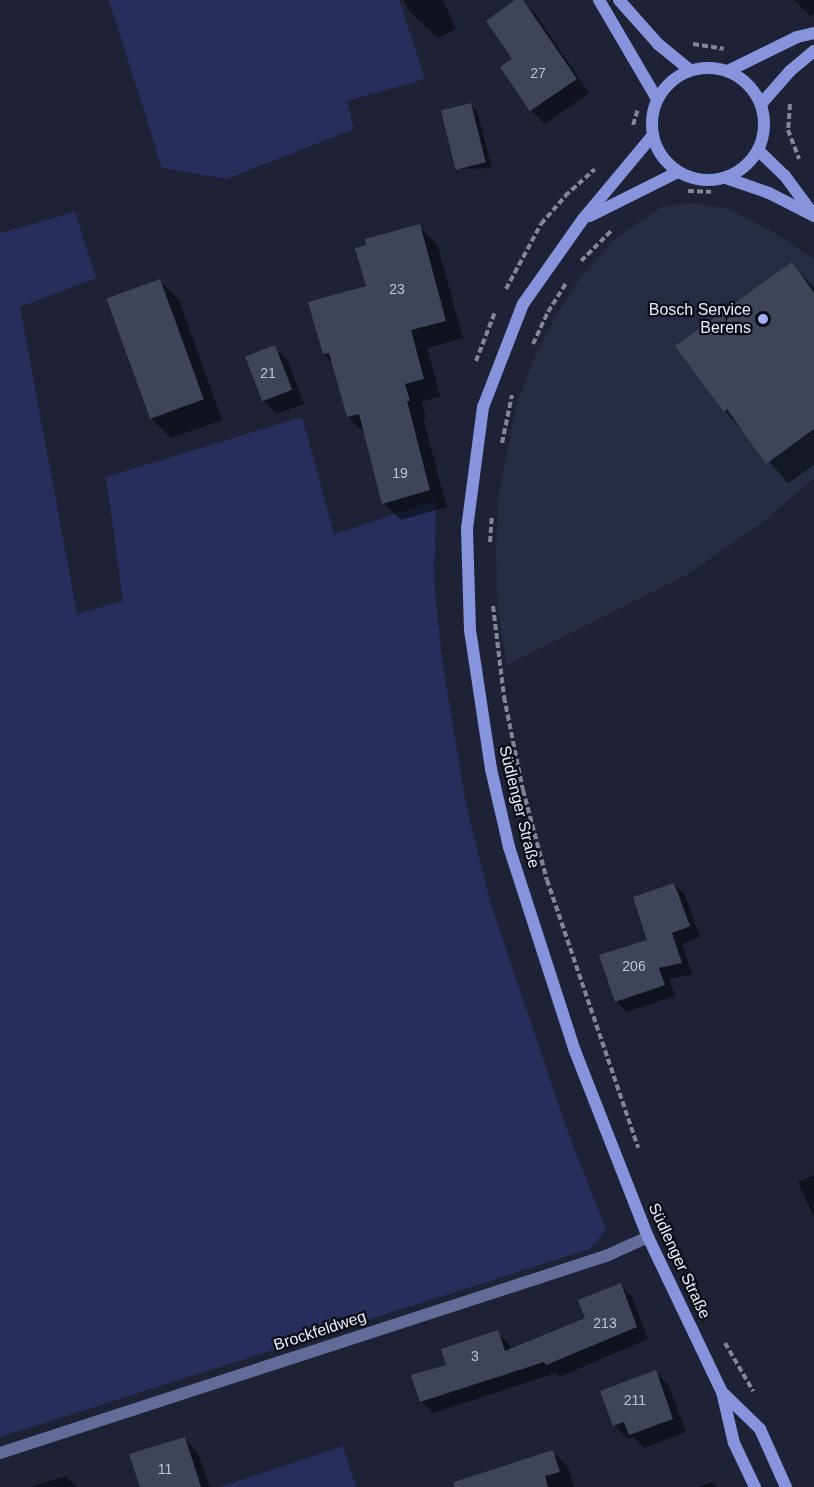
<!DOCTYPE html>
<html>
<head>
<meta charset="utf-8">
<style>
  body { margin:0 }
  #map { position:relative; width:814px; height:1487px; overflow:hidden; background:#1f2237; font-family:Helvetica,sans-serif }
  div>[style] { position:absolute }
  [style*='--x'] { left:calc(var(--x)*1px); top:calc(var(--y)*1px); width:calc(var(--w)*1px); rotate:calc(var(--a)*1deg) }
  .built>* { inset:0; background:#272b45 }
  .green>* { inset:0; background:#282d5c }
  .shadow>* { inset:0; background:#0007 }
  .building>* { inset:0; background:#40445b; transform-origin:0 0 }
  .path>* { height:4px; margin-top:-2px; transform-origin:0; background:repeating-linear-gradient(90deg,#838698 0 6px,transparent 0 9px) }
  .street>* { height:12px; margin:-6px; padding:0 6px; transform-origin:6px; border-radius:6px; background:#636b99 }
  .secondary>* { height:12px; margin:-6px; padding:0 6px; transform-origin:6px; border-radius:6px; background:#8693dd }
  .secondary>.ring { margin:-6px; padding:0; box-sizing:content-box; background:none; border:12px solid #8693dd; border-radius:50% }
  .dots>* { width:16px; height:16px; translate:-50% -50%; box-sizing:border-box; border:3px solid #0b0d16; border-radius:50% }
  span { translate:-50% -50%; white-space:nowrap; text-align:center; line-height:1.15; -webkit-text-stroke:4.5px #0b0d16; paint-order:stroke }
  .number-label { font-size:14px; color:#c0c3d4 }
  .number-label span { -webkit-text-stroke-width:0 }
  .poi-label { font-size:16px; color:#eaedfc }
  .right { translate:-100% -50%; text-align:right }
  .street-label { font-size:16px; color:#eaedfc }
</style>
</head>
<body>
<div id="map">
  <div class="built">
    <i style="clip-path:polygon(692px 203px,730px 209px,775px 233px,814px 259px,814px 478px,762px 523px,688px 574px,507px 665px,498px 610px,496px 550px,499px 493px,517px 403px,535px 357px,556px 315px,582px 275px,617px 237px,663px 206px)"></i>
  </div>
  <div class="green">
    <i style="clip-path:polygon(109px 0,399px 0,425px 79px,347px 101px,354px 129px,227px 179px,162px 168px)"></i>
    <i style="clip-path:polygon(75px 212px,96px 278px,20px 307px,77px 614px,123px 601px,106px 477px,302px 417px,334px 534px,436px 501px,434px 581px,442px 659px,466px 805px,491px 905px,565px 1124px,606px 1230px,590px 1249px,0 1437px,0 233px)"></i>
    <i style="clip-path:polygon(343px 1446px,356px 1487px,220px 1487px)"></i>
  </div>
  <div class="shadow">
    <i style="clip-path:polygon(404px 0,443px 0,456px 29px,438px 38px,409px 11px)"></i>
    <i style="clip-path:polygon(518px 0,522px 0,534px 12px,589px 93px,545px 124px,531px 110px,515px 59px)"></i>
    <i style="clip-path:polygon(794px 0,814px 0,814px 13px,810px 16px)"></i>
    <i style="clip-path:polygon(470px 105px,477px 111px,492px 168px,463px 169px,456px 163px)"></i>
    <i style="clip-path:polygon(419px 226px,437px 244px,463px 338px,427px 348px,440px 396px,422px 402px,426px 418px,423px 419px,447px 507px,401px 520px,384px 503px,365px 434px,348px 417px,333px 363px,324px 354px,368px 287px)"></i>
    <i style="clip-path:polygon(791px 263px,814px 287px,814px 465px,788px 483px,725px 411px)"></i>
    <i style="clip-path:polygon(159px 280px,179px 300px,222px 420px,171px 438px,151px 418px)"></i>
    <i style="clip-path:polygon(274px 347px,288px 361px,304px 404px,276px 414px,263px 400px)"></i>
    <i style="clip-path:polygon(674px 884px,685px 895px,700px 937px,682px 944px,692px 974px,669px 979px,675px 996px,627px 1012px,616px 1001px,649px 941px)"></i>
    <i style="clip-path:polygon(814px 1175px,814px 1218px,798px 1182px)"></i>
    <i style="clip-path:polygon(621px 1285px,632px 1297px,648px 1339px,559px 1377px,556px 1373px,433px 1413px,421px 1401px,448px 1366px,497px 1332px,509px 1344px,511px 1350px,587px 1319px)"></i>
    <i style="clip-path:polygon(655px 1372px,669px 1386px,686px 1432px,644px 1448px,633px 1437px,628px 1439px,614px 1425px)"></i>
    <i style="clip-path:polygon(185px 1439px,198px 1453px,210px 1487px,142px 1487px)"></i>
    <i style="clip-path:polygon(553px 1452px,568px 1467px,574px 1487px,471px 1487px)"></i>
    <i style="clip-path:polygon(66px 1476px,77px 1487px,30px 1487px)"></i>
    <i style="clip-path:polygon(712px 1482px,717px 1487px,697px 1487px)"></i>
  </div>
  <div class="building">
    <i style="clip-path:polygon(515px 0,523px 0,577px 79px,530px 111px,500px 67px,512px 59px,486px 21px)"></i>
    <i style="left:471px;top:103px;width:61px;height:31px;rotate:76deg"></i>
    <i style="clip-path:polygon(420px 224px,446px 321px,411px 330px,424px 379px,405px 384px,410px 401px,407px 401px,430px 490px,382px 504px,359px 414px,347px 417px,329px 353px,323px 354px,308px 302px,366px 286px,355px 248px,366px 245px,365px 239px)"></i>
    <i style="clip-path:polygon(792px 262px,814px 293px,814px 429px,766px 464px,727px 409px,724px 412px,675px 346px)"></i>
    <i style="left:160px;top:279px;width:128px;height:57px;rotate:70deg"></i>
    <i style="left:275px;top:345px;width:48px;height:32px;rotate:69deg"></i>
    <i style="clip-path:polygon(674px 883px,690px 926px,672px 933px,682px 963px,659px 968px,665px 985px,615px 1002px,599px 955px,647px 940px,633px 897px)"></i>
    <i style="clip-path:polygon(621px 1283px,637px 1327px,546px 1365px,544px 1362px,420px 1402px,411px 1375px,446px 1365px,441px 1349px,498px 1330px,505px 1351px,585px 1318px,578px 1300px)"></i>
    <i style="clip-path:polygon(656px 1370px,673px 1419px,629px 1435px,624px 1422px,613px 1426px,600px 1391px)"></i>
    <i style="clip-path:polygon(185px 1437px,201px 1487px,140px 1487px,129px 1454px)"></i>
    <i style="clip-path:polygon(553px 1450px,560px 1472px,545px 1476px,548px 1487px,454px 1487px,454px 1482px)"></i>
  </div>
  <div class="path">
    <i style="--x:693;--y:44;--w:31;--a:9"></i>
    <i style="--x:790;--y:104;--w:26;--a:94"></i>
    <i style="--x:788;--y:130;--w:31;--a:69"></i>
    <i style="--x:633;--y:125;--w:17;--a:-73"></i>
    <i style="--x:688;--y:191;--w:23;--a:2"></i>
    <i style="--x:581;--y:261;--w:44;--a:-45"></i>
    <i style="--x:506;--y:289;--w:74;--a:-61.7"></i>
    <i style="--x:541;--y:224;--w:37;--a:-49"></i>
    <i style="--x:565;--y:196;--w:40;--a:-42"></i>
    <i style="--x:533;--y:344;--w:35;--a:-65"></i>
    <i style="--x:548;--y:312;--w:36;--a:-58"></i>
    <i style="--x:476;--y:361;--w:53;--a:-68.8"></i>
    <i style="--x:502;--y:443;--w:49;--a:-78.2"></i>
    <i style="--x:490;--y:542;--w:26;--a:-86"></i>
    <i style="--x:493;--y:606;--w:92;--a:83.1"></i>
    <i style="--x:504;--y:697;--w:95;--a:78.5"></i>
    <i style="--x:523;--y:790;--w:93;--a:75.1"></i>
    <i style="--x:547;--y:880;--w:283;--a:71.2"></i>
    <i style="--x:725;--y:1343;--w:56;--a:59.7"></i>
  </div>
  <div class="street">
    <i style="--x:0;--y:1453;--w:637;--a:-18.01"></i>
    <i style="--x:606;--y:1256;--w:46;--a:-24.3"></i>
  </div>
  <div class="secondary">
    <i style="--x:599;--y:0;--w:115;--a:59.6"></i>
    <i style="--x:619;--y:0;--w:59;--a:48.4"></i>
    <i style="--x:658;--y:44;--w:41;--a:39.1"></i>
    <i class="ring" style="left:652px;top:68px;width:100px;height:100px"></i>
    <i style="--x:728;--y:71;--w:77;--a:-26.2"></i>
    <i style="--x:797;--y:37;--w:17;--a:-13"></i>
    <i style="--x:761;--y:104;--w:44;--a:-48.7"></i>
    <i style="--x:790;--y:71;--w:31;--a:-40"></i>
    <i style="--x:653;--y:135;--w:109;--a:129.8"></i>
    <i style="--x:583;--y:219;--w:104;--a:125.2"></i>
    <i style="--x:523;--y:304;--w:110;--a:111.2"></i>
    <i style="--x:483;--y:407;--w:123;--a:97.5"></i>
    <i style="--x:467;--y:529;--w:101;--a:88.3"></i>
    <i style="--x:470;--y:630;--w:141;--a:81.4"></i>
    <i style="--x:491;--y:769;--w:80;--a:77"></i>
    <i style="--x:509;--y:847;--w:214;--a:72.1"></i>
    <i style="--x:575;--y:1051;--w:200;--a:68.6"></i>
    <i style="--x:648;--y:1237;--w:172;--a:64.5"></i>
    <i style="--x:722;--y:1392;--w:52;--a:76.8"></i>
    <i style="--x:734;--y:1443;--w:49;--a:64.5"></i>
    <i style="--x:758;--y:150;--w:37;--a:44"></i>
    <i style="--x:785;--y:176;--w:47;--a:53.6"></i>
    <i style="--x:726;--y:178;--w:46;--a:19.2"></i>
    <i style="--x:769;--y:193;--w:51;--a:27.1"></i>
    <i style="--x:590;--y:216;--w:98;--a:-26.6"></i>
    <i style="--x:723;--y:1393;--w:52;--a:44.2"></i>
    <i style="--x:760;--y:1429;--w:64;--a:65.9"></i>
  </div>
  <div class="dots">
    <i style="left:763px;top:319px;background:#a4b1fc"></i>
  </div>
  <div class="number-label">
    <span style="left:538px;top:73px">27</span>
    <span style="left:397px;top:289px">23</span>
    <span style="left:268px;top:373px">21</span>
    <span style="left:400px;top:473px">19</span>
    <span style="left:634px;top:966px">206</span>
    <span style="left:605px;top:1323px">213</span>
    <span style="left:475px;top:1356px">3</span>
    <span style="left:635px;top:1400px">211</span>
    <span style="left:165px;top:1469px">11</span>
  </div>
  <div class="poi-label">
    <span class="right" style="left:751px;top:319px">Bosch Service<br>Berens</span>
  </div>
  <div class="street-label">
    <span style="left:519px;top:807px;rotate:76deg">Südlenger Straße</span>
    <span style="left:679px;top:1261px;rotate:65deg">Südlenger Straße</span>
    <span style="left:320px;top:1331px;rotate:-18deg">Brockfeldweg</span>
  </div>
</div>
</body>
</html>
